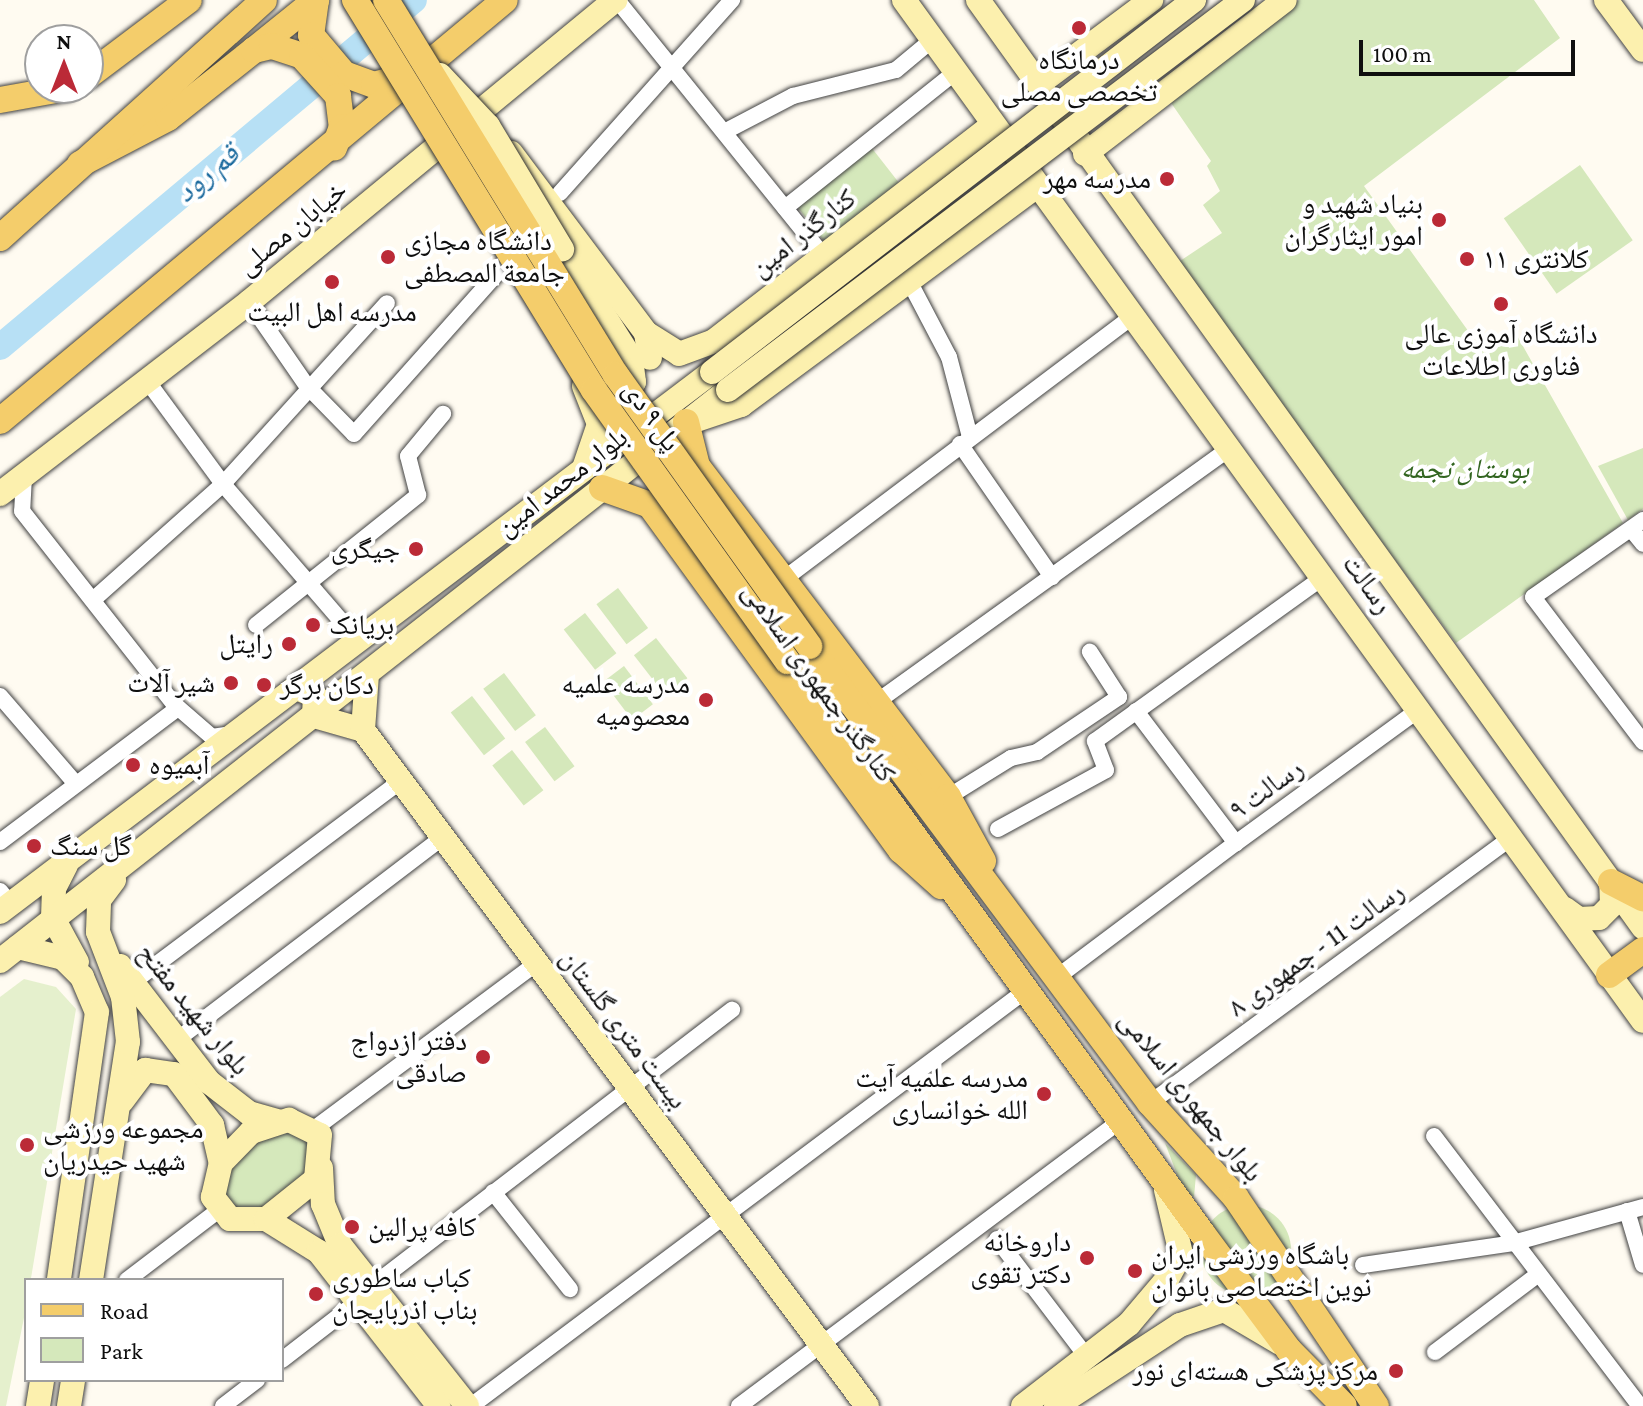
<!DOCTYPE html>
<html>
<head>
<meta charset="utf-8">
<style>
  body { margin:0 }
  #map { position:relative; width:1643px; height:1406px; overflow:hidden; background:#fffbf1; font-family:"Crimson Pro","Noto Naskh Arabic",serif }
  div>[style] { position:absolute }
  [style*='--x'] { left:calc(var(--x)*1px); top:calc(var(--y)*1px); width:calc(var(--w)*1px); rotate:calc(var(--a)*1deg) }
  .green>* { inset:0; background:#d5e8bb; transform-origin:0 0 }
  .round { border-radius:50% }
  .pitch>* { inset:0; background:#e5f0cd }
  .river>* { height:26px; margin:-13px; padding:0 13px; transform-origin:13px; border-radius:13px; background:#b7e0f5 }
  .roads { filter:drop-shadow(0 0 2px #424242) drop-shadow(0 0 2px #424242) }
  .street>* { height:16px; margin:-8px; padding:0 8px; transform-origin:8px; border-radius:8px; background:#fff }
  .secondary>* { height:24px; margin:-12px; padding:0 12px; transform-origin:12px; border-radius:12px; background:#fcf0ae }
  .primary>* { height:26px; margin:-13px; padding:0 13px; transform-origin:13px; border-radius:13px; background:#f4cd6b }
  .bridges { filter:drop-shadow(0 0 2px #313131) drop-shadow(0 0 2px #313131) }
  .secondary-bridge>* { height:24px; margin:-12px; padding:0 12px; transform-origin:12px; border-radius:12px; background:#fcf0ae }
  .primary-bridge>* { height:26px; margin:-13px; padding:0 13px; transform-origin:13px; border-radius:13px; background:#f4cd6b }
  .dots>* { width:22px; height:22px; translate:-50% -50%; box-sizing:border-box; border:4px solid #fff; border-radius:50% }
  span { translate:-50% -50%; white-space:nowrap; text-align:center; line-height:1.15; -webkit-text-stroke:8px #fff; paint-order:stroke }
  .poi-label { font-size:28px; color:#0f0f0f }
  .right { translate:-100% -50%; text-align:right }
  .left { translate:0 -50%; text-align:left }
  .street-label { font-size:28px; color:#0f0f0f }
  .park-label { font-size:28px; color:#326520; font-style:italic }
  .water-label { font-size:30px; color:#1b6a9e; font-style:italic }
  .legend { position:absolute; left:24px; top:1278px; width:260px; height:104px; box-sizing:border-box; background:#fff; border:2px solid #9f9f9f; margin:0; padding:10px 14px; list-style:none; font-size:24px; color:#0f0f0f }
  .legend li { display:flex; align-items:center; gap:16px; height:40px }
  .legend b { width:40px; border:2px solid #9f9f9f }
  .north { position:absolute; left:24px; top:24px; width:80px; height:80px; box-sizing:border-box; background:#fff; border:2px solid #9f9f9f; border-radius:50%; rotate:0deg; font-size:22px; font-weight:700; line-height:32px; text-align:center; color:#0f0f0f }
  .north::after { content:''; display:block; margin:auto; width:28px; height:36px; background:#bb2a37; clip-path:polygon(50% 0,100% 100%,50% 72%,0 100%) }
  .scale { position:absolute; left:1359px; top:40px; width:216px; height:36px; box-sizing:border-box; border:4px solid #0f0f0f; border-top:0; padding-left:10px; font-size:24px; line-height:28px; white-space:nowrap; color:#0f0f0f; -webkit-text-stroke:6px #fff; paint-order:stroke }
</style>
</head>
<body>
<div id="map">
  <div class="green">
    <i style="clip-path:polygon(1299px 0,1534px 0,1560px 38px,1364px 186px,1484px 353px,1515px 332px,1623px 523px,1456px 643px,1177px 263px,1222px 233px,1203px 205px,1220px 191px,1207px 166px,1211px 161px,1165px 94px)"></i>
    <i style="left:871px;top:147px;width:47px;height:95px;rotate:52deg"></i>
    <i style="left:1580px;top:165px;width:92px;height:93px;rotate:55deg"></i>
    <i style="clip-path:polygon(1643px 448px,1643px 509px,1628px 520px,1598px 466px)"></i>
    <i style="left:618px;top:588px;width:50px;height:27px;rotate:53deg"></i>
    <i style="left:585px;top:613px;width:51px;height:27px;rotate:52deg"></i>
    <i style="left:656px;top:638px;width:51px;height:28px;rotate:52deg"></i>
    <i style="left:624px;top:666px;width:48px;height:26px;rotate:53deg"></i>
    <i style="left:504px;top:673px;width:53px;height:26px;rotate:53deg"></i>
    <i style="left:472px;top:696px;width:54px;height:27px;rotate:52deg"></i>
    <i style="left:545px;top:727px;width:49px;height:25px;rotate:53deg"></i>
    <i style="left:512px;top:750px;width:51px;height:25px;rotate:52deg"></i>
    <i style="clip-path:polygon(278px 1127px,317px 1140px,298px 1191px,241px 1217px,218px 1190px,229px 1161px)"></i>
    <i style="clip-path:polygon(1165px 1143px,1196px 1175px,1194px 1197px,1183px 1190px)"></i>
    <i class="round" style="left:1201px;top:1205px;width:90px;height:90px"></i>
  </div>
  <div class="pitch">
    <i style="clip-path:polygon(24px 979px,56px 987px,76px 1009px,26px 1308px,6px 1406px,0 1406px,0 997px)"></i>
  </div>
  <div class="river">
    <i style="--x:0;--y:347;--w:540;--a:-39.97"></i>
  </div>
  <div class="roads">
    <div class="street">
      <i style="--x:617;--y:0;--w:328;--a:51.1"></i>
      <i style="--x:724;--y:132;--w:78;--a:-27.6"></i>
      <i style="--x:793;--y:96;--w:106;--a:-14.2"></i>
      <i style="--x:896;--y:70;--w:47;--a:-39.8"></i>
      <i style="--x:560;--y:193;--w:259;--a:-48.3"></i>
      <i style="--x:785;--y:208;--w:216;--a:-38.6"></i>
      <i style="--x:908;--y:279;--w:88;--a:62.3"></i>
      <i style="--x:949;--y:357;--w:83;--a:75.3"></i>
      <i style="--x:249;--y:302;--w:102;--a:55.4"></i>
      <i style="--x:307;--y:386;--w:67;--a:45.6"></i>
      <i style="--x:354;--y:434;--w:230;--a:-48.3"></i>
      <i style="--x:148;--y:382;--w:127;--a:53.7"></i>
      <i style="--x:223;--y:484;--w:205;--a:49.2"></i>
      <i style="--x:960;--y:444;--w:162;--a:55.3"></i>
      <i style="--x:24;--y:476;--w:35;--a:93"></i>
      <i style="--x:22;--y:511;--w:246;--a:51.8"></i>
      <i style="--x:174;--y:704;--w:50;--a:41"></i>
      <i style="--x:212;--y:737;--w:19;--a:-9"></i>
      <i style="--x:1643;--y:520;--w:134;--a:145"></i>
      <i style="--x:1533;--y:597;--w:182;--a:52.8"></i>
      <i style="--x:1631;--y:529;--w:19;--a:51"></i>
      <i style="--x:784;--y:579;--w:437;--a:-37"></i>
      <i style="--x:94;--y:599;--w:173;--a:-41.7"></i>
      <i style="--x:223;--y:484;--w:244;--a:-47.8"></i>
      <i style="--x:256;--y:625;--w:208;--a:-38.7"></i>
      <i style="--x:418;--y:495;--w:40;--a:-104.4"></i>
      <i style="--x:408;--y:456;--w:55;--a:-50.2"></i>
      <i style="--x:0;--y:696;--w:116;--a:49.2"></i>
      <i style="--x:878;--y:701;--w:435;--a:-35.7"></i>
      <i style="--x:1136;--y:711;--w:166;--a:52.9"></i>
      <i style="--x:1236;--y:843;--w:229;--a:-36.1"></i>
      <i style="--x:948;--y:797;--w:74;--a:-31.8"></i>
      <i style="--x:1011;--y:758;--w:27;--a:-13"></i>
      <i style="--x:1037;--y:752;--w:99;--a:-33.9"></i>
      <i style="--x:1119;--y:697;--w:54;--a:-122.8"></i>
      <i style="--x:998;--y:829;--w:123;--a:-28.6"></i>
      <i style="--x:1106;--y:770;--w:31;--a:-111"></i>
      <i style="--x:1095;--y:741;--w:283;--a:-35.7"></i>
      <i style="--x:0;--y:842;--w:223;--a:-37"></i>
      <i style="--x:0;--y:891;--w:17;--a:50"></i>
      <i style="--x:1056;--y:978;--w:225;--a:-36.9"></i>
      <i style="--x:133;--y:982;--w:335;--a:-36.9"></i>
      <i style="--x:178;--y:1039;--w:333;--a:-37.3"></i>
      <i style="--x:1150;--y:1103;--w:451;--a:-36.3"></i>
      <i style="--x:314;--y:1129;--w:278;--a:-36.7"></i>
      <i style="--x:1434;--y:1136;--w:340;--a:52.7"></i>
      <i style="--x:493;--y:1192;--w:124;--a:51.6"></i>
      <i style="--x:1627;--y:1211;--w:56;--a:73.5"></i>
      <i style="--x:997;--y:1239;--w:148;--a:52.7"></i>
      <i style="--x:1363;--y:1265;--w:152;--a:-8.3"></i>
      <i style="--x:1513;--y:1243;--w:135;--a:-15.5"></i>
      <i style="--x:127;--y:1280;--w:116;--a:-37.3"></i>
      <i style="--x:372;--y:1286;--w:454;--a:-37.5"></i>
      <i style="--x:1435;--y:1352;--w:126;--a:-37"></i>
      <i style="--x:282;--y:1360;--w:95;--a:-37.7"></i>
      <i style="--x:223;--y:1406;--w:43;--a:-37.4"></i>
      <i style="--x:471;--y:1406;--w:697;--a:-36.84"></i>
      <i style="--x:739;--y:1406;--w:479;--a:-36.8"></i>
    </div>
    <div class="secondary">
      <i style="--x:904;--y:0;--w:1260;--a:54.1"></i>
      <i style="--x:978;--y:0;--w:1141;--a:54.35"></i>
      <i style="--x:1606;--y:0;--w:62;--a:53.5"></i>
      <i style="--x:1040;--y:83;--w:139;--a:-36.8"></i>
      <i style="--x:511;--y:153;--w:225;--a:53.1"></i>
      <i style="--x:646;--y:333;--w:25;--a:81"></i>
      <i style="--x:1085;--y:154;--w:252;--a:-37.6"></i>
      <i style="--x:562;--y:249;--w:129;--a:57.7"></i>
      <i style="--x:631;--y:358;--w:24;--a:83"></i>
      <i style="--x:634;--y:382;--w:25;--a:138"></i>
      <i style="--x:646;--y:333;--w:39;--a:32"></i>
      <i style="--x:679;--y:354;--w:37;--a:-20"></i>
      <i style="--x:714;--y:341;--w:351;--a:-37.8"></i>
      <i style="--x:584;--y:386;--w:41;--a:68.5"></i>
      <i style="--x:599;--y:424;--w:46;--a:108.8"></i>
      <i style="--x:693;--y:421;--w:51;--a:-18.4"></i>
      <i style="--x:741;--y:405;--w:367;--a:-36.5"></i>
      <i style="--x:0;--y:494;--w:314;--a:-37.6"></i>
      <i style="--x:249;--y:302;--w:475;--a:-39.5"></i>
      <i style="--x:297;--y:688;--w:20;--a:24"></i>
      <i style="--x:315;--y:696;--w:20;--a:93"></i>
      <i style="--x:314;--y:716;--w:51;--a:15.9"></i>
      <i style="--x:363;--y:730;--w:843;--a:53.29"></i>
      <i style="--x:363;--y:730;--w:56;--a:-85.9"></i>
      <i style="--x:66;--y:865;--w:27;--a:117"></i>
      <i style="--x:54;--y:889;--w:29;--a:92"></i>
      <i style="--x:53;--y:918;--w:50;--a:61.4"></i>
      <i style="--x:1565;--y:909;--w:17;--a:36"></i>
      <i style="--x:1579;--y:919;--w:20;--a:-3"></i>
      <i style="--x:1599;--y:918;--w:18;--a:-45"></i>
      <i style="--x:1612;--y:905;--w:23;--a:-92"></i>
      <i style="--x:0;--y:912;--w:894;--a:-37.18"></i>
      <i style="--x:18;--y:947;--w:46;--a:13.7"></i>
      <i style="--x:63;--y:958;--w:27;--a:45"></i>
      <i style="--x:82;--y:977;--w:38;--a:67"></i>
      <i style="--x:97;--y:1012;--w:271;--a:98.1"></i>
      <i style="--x:0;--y:961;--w:925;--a:-38.11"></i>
      <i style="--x:120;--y:966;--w:146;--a:52.5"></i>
      <i style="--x:209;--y:1082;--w:51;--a:37.8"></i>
      <i style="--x:249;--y:1113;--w:32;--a:16"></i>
      <i style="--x:122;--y:1101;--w:39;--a:-53"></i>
      <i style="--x:145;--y:1070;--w:29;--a:8"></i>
      <i style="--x:174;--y:1074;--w:64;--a:53.3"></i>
      <i style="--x:212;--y:1125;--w:39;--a:77"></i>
      <i style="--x:289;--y:1120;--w:34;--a:26"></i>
      <i style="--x:320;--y:1135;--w:44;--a:95.2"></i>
      <i style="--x:316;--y:1179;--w:64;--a:141.3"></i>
      <i style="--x:266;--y:1219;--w:36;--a:180"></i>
      <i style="--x:230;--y:1219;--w:28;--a:-128"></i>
      <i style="--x:213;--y:1197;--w:35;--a:-77"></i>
      <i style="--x:221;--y:1163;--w:43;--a:-45.9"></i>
      <i style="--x:251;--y:1132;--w:40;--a:-18"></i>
      <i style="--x:321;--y:1168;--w:36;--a:87"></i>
      <i style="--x:323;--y:1204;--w:44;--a:67.5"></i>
      <i style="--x:340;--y:1245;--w:205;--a:51.7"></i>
      <i style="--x:266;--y:1219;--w:62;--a:31.9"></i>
      <i style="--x:319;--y:1252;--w:195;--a:52.1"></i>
      <i style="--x:91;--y:1280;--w:241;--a:-81.2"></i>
      <i style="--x:128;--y:1042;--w:45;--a:-96.3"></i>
      <i style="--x:123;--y:997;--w:70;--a:-111"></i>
      <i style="--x:98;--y:932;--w:32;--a:-88"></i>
      <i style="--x:99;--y:900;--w:25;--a:-53"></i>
      <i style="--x:38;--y:1406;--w:26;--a:-81"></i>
      <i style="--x:69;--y:1406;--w:26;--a:-81"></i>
      <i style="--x:1023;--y:1406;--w:134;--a:-37.7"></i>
      <i style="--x:1129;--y:1324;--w:59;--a:-49.8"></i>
      <i style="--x:1167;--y:1279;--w:29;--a:-61"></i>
      <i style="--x:1181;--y:1254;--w:66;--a:-103.2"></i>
      <i style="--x:1056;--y:1406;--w:148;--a:-33.2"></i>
      <i style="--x:1180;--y:1325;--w:46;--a:-18.8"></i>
      <i style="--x:1224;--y:1310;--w:65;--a:30.5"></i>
    </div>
    <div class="primary">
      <i style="--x:316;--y:0;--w:35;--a:98"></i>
      <i style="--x:311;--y:35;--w:51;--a:49.8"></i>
      <i style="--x:344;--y:74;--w:32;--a:20"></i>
      <i style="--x:374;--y:85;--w:40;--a:-16"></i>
      <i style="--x:254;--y:50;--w:80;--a:-38.9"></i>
      <i style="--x:88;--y:76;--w:126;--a:-37"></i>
      <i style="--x:0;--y:100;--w:68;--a:-10.2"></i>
      <i style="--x:80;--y:164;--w:99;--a:-27.6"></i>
      <i style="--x:168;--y:118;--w:110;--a:-38.3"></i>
      <i style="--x:254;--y:50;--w:18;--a:-13"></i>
      <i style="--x:272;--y:46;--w:32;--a:18"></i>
      <i style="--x:302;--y:56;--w:54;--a:48"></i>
      <i style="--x:338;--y:96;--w:31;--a:83"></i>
      <i style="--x:342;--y:127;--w:22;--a:111"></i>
      <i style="--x:0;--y:238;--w:355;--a:-42"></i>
      <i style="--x:0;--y:421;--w:657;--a:-39.82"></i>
      <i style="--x:686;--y:422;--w:45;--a:76"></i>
      <i style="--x:697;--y:466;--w:415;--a:52.8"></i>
      <i style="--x:948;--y:797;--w:73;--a:61.3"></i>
      <i style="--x:602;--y:488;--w:51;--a:19.5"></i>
      <i style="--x:650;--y:505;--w:427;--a:54"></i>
      <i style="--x:901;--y:850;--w:54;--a:42"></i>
      <i style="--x:809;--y:646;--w:570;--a:53.27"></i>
      <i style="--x:1150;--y:1103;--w:128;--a:47.8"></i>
      <i style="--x:1236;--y:1198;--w:251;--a:56.1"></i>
      <i style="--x:787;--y:661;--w:707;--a:54.04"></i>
      <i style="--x:1202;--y:1233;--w:146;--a:53.4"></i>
      <i style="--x:1289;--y:1350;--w:78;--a:45.5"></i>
      <i style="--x:1611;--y:882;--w:36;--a:27"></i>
      <i style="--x:1609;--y:975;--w:42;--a:-36.3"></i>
    </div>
  </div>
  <div class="bridges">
    <div class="secondary-bridge">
      <i style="--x:440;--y:75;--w:70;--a:46.7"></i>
      <i style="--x:488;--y:126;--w:144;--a:59"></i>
      <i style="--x:712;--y:372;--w:609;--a:-37.66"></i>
      <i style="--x:728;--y:390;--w:646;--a:-37.14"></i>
    </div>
    <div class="primary-bridge">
      <i style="--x:355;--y:0;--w:457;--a:58.5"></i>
      <i style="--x:594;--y:390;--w:333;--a:54.5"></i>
      <i style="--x:386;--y:0;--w:440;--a:58.5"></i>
      <i style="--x:616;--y:375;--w:333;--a:54.5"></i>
    </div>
  </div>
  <div class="dots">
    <i style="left:1079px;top:28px;background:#bb2a37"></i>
    <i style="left:1167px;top:179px;background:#bb2a37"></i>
    <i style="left:1439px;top:220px;background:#bb2a37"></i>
    <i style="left:388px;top:257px;background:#bb2a37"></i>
    <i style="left:1467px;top:259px;background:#bb2a37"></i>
    <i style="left:332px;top:282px;background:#bb2a37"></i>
    <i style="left:1501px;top:304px;background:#bb2a37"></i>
    <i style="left:416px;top:549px;background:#bb2a37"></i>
    <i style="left:313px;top:625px;background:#bb2a37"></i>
    <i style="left:289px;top:644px;background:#bb2a37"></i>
    <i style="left:231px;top:683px;background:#bb2a37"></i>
    <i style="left:264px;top:685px;background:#bb2a37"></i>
    <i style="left:706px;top:700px;background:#bb2a37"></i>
    <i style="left:133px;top:765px;background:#bb2a37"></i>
    <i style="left:34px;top:846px;background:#bb2a37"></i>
    <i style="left:483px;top:1057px;background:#bb2a37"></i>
    <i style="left:1044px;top:1094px;background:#bb2a37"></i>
    <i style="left:27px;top:1145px;background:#bb2a37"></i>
    <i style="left:352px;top:1227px;background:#bb2a37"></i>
    <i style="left:1087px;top:1258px;background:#bb2a37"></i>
    <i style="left:1135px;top:1271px;background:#bb2a37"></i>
    <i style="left:316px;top:1294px;background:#bb2a37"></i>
    <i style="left:1396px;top:1371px;background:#bb2a37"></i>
  </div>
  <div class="poi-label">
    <span style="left:1079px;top:76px">درمانگاه<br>تخصصی مصلی</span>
    <span class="right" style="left:1151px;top:179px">مدرسه مهر</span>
    <span class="right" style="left:1423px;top:220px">بنیاد شهید و<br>امور ایثارگران</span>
    <span class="left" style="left:404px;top:257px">دانشگاه مجازی<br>جامعة المصطفی</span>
    <span class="left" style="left:1483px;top:259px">کلانتری ۱۱</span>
    <span style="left:332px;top:312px">مدرسه اهل البیت</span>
    <span style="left:1501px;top:350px">دانشگاه آموزی عالی<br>فناوری اطلاعات</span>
    <span class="right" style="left:400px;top:549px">جیگری</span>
    <span class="left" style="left:329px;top:625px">بریانک</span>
    <span class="right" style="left:273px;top:644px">رایتل</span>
    <span class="right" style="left:215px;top:683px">شیر آلات</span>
    <span class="right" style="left:690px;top:700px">مدرسه علمیه<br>معصومیه</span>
    <span class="left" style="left:280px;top:685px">دکان برگر</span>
    <span class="left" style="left:149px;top:765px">آبمیوه</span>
    <span class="left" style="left:50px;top:846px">گل سنگ</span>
    <span class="right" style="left:467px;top:1057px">دفتر ازدواج<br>صادقی</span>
    <span class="right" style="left:1028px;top:1094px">مدرسه علمیه آیت<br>الله خوانساری</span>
    <span class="left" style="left:43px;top:1145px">مجموعه ورزشی<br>شهید حیدریان</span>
    <span class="left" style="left:368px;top:1227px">کافه پرالین</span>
    <span class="right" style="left:1071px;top:1258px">داروخانه<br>دکتر تقوی</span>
    <span class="left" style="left:1151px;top:1271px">باشگاه ورزشی ایران<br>نوین اختصاصی بانوان</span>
    <span class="left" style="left:332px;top:1294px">کباب ساطوری<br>بناب اذربایجان</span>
    <span class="right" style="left:1378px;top:1371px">مرکز پزشکی هسته‌ای نور</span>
  </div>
  <div class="street-label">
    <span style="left:292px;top:228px;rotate:-39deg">خیابان مصلی</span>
    <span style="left:803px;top:233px;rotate:-38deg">کنارگذر امین</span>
    <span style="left:652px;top:416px;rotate:55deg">پل ۹ دی</span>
    <span style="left:562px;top:482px;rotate:-38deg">بلوار محمد امین</span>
    <span style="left:1368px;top:584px;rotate:54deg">رسالت</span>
    <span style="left:819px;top:682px;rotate:54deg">کنارگذر جمهوری اسلامی</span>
    <span style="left:1266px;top:789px;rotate:-36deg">رسالت ۹</span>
    <span style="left:1316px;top:949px;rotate:-36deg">رسالت 11 - جمهوری ۸</span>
    <span style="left:194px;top:1009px;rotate:51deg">بلوار شهید مفتح</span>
    <span style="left:624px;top:1029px;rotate:53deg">بیست متری گلستان</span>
    <span style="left:1191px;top:1096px;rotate:51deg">بلوار جمهوری اسلامی</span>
  </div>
  <div class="park-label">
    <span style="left:1465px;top:469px">بوستان نجمه</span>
  </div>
  <div class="water-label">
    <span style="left:207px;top:173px;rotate:-40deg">قم رود</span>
  </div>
  <ul class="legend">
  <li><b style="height:10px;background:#f4cd6b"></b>Road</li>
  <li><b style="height:22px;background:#d5e8bb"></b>Park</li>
  </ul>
  <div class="north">N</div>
  <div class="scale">100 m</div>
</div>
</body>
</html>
